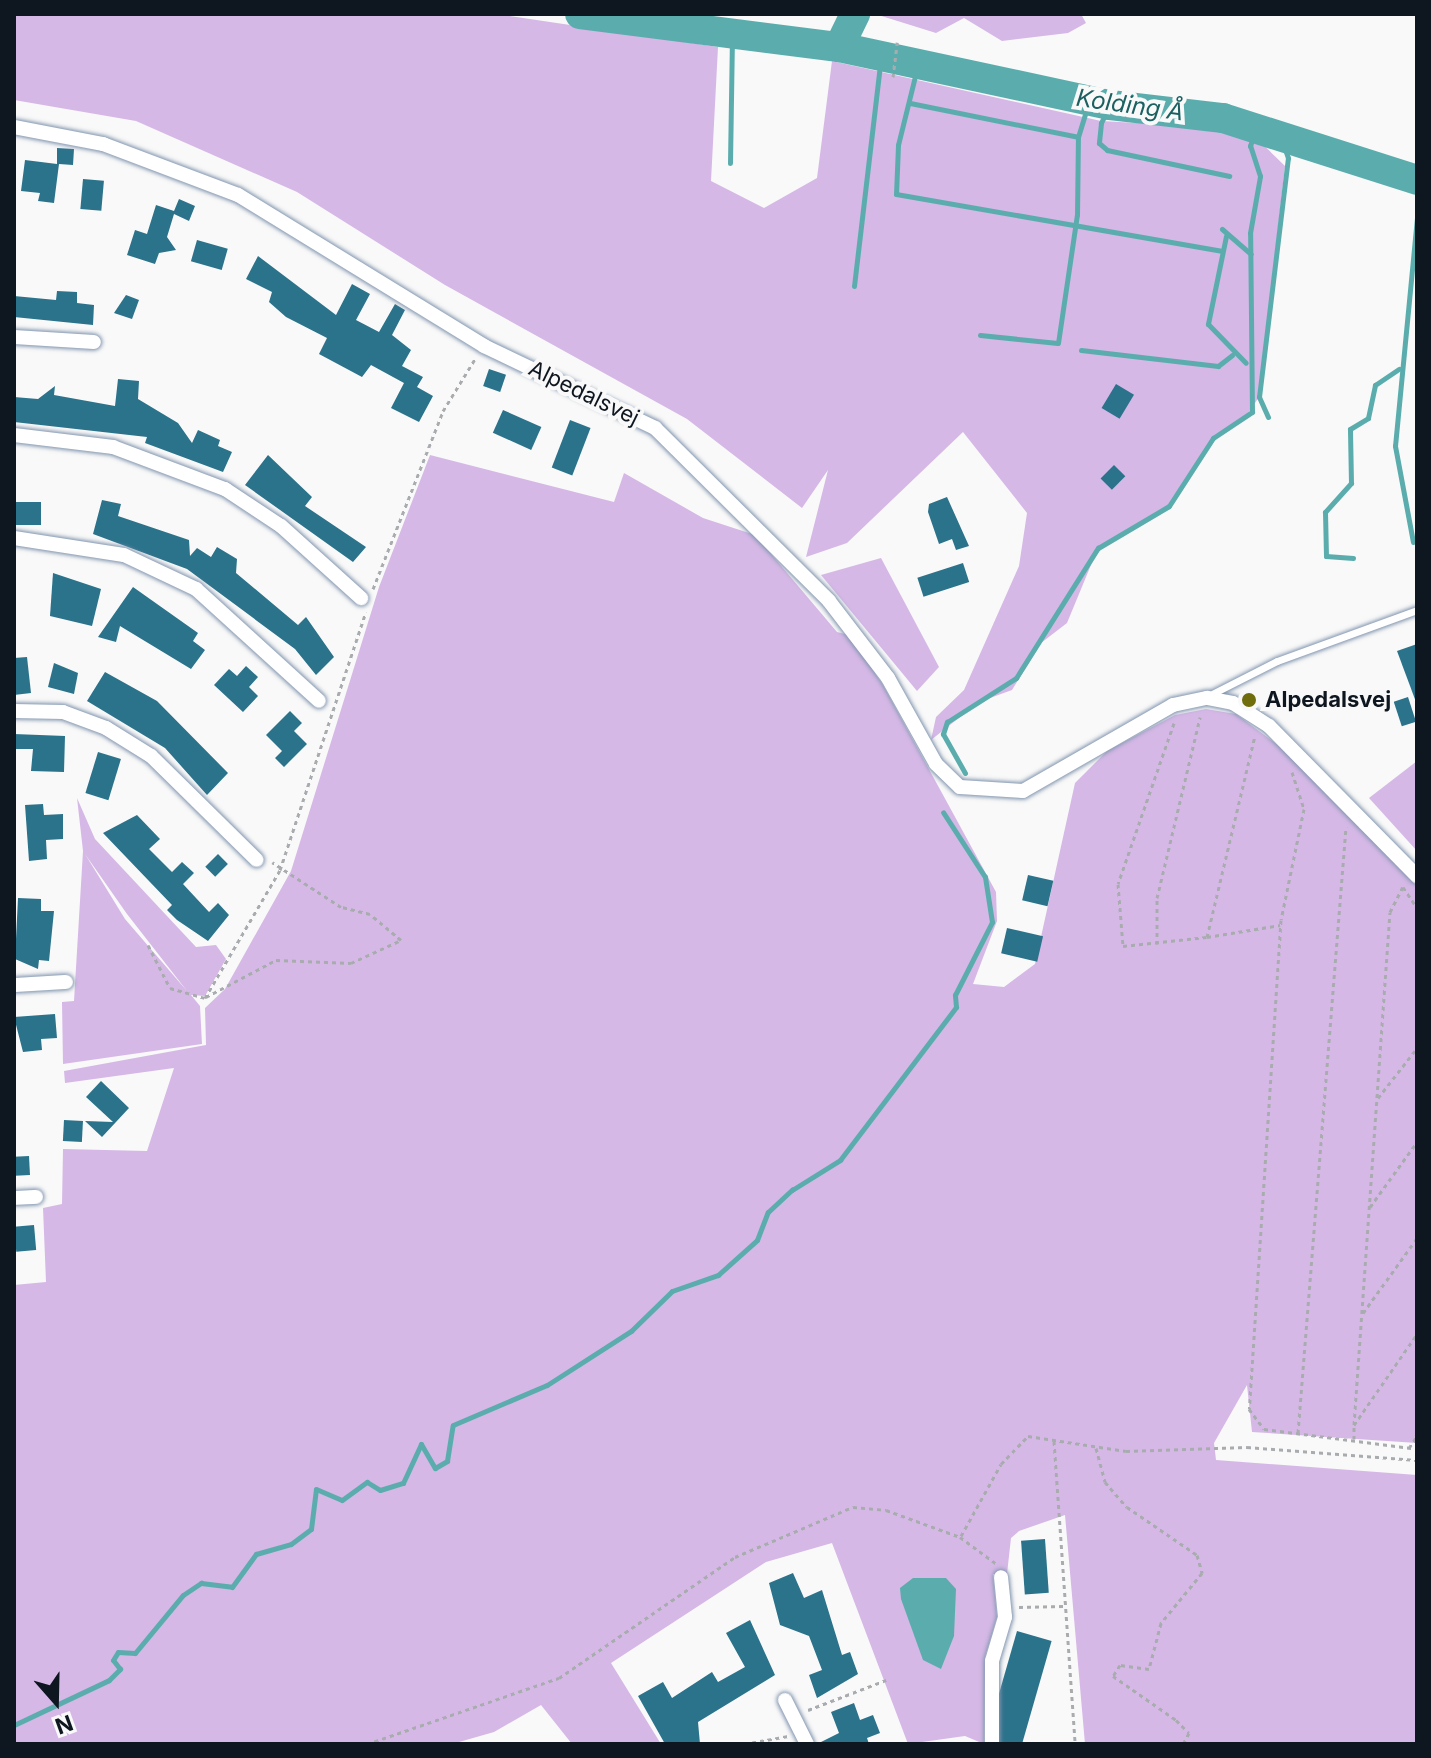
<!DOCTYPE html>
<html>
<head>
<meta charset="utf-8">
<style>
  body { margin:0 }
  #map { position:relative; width:1431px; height:1758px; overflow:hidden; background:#f9f9f9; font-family:Inter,sans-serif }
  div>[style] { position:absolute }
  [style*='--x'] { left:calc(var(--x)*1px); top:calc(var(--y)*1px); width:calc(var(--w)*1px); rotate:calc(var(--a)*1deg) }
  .green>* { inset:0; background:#d5b8e6 }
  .water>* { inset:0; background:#5badad }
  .stream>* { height:5px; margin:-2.5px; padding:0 2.5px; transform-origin:2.5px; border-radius:2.5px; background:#5badad }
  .river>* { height:30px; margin:-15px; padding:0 15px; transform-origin:15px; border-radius:15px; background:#5badad }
  .building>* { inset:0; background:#2b728b; transform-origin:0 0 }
  .path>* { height:3px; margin-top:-1.5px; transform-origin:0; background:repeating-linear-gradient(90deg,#a9acaf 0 4px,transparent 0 8px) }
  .roads { filter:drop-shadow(0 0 2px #8195af) drop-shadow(0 0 2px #8195af) }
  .lane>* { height:7px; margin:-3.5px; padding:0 3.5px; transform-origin:3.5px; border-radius:3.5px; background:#fff }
  .street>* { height:14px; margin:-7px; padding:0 7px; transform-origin:7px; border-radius:7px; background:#fff }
  .dots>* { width:22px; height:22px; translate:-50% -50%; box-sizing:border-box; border:4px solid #f9f9f9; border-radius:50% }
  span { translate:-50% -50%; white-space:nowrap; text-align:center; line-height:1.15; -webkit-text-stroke:8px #f9f9f9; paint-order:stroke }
  .street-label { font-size:22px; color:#0e161f }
  .poi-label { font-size:22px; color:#0e161f; font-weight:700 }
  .left { translate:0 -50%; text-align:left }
  .water-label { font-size:24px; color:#1c6061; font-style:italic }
  .frame { position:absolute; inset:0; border:16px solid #0e161f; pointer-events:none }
  .north { position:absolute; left:16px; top:1662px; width:80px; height:80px; -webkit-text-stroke:6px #f9f9f9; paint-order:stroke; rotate:160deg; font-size:22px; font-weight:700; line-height:32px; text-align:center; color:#0e161f }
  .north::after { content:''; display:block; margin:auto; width:28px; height:36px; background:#0e161f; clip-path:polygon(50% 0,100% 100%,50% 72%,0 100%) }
</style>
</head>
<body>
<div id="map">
  <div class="green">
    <i style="clip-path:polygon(14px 14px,497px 14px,718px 47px,711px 181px,764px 208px,817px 178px,832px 61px,1101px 121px,1247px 129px,1285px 166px,1259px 397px,1245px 418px,1213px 438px,1169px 506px,1098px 548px,1067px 623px,1041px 643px,1012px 690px,979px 702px,931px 740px,936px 717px,964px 690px,1019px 566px,1027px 513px,963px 432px,847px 543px,806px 557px,828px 470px,802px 508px,687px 419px,445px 285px,297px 192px,136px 121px,14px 100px)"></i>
    <i style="clip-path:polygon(875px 14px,1081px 14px,1086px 23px,1068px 33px,1002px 41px,964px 18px,936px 33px)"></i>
    <i style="clip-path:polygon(430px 455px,614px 502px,624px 473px,703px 518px,755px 535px,837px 632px,849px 635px,883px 685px,996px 892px,997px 921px,973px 984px,1004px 987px,1035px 964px,1075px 783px,1107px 751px,1175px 715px,1206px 709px,1236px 714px,1279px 746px,1417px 886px,1417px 1443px,1252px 1432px,1247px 1385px,1214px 1443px,1216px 1460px,1417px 1475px,1417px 1744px,1085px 1744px,1065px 1515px,1019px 1531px,1011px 1538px,1007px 1574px,993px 1574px,997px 1617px,985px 1657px,984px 1744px,965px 1736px,908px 1744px,832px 1543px,766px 1562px,611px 1663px,661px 1744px,572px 1744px,541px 1705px,494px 1732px,452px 1744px,14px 1744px,14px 1285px,46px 1282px,43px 1208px,62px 1204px,63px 1149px,147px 1151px,174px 1068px,65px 1083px,64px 1071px,206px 1045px,205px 1008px,225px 989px,291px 871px,379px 587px)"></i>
    <i style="clip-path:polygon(881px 558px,939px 667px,917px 691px,821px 575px)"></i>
    <i style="clip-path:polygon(1417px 761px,1417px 851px,1369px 798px)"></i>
    <i style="clip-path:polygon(evenodd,77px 798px,95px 839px,196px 947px,216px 945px,226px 959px,205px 996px,191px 995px,200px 1006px,202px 1044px,63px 1064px,62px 1002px,74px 1001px,83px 851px,77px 798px,85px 854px,127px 914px,187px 991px,125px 919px,85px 854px)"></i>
  </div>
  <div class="water">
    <i style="clip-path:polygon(913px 1578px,946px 1578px,956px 1589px,954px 1636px,941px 1669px,923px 1660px,901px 1599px,900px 1588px)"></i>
  </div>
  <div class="stream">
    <i style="--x:918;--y:64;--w:83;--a:103.9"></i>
    <i style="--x:898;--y:145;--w:49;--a:92.3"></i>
    <i style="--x:896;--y:194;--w:330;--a:9.9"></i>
    <i style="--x:910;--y:103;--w:171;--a:11.4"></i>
    <i style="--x:1110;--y:105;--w:20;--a:117"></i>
    <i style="--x:1101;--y:123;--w:20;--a:96"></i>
    <i style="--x:1099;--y:143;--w:11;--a:41"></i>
    <i style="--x:1107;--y:150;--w:125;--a:12"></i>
    <i style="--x:730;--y:163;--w:127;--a:-89.1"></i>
    <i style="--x:1222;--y:229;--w:38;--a:41"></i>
    <i style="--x:1226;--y:236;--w:90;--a:101.6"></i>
    <i style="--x:1208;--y:324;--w:54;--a:45.7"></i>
    <i style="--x:854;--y:286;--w:233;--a:-83.3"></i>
    <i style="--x:980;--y:335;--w:78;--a:5.9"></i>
    <i style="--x:1058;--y:343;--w:129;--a:-81.6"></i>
    <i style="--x:1077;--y:215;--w:78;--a:-89.3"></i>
    <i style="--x:1078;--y:137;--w:38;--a:-73"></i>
    <i style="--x:1081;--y:350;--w:138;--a:6.7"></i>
    <i style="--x:1218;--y:366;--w:18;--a:-38"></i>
    <i style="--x:1268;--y:417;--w:22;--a:-114"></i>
    <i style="--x:1259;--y:397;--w:241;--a:-83.1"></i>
    <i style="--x:1288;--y:158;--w:18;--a:-109"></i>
    <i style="--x:1413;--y:542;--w:98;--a:-100.6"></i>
    <i style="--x:1395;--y:446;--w:229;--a:-84.5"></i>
    <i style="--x:1353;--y:558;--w:27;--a:-176"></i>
    <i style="--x:1326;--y:556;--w:44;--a:-91.3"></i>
    <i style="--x:1325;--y:512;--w:39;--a:-48"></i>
    <i style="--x:1351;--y:483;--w:54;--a:-91.1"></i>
    <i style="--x:1350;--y:429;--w:21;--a:-31"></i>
    <i style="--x:1368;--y:418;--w:34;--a:-78"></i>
    <i style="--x:1375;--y:385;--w:29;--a:-34"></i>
    <i style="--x:965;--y:773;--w:45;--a:-119.4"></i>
    <i style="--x:943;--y:734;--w:13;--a:-72"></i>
    <i style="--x:947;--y:722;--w:82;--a:-32.5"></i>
    <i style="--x:1016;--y:678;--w:154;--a:-57.8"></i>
    <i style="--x:1098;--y:548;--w:82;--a:-30.6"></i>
    <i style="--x:1169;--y:506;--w:81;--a:-57.1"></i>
    <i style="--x:1213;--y:438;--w:47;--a:-33.7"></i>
    <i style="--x:1252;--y:412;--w:179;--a:-90.6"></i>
    <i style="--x:1250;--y:233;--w:58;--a:-80"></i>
    <i style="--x:1260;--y:176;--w:32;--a:-108"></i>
    <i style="--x:1250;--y:146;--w:20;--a:-72"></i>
    <i style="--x:14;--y:1725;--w:105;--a:-25.3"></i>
    <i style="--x:109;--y:1680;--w:16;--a:-45"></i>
    <i style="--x:120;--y:1669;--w:11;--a:-128"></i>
    <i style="--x:113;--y:1660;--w:9;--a:-58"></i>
    <i style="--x:118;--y:1652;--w:17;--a:3"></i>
    <i style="--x:135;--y:1653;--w:75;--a:-50.4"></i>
    <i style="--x:183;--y:1595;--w:22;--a:-34"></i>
    <i style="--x:201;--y:1583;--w:31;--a:7"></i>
    <i style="--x:232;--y:1587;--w:41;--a:-54"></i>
    <i style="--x:256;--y:1554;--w:36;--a:-16"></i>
    <i style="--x:291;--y:1544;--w:25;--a:-37"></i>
    <i style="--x:311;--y:1529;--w:40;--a:-82.9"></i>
    <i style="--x:316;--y:1489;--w:28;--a:23"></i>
    <i style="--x:342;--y:1500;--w:31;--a:-36"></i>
    <i style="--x:367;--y:1482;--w:15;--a:32"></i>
    <i style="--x:380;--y:1490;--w:24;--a:-17"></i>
    <i style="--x:403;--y:1483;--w:43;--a:-65.2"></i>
    <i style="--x:421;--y:1444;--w:28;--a:60"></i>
    <i style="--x:435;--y:1468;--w:14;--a:-30"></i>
    <i style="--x:447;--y:1461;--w:36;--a:-81"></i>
    <i style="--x:453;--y:1425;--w:102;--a:-23.1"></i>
    <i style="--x:547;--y:1385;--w:100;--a:-32.7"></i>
    <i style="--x:631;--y:1331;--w:57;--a:-44.3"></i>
    <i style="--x:672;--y:1291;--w:49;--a:-19.2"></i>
    <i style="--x:718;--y:1275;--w:52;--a:-41.9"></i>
    <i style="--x:757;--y:1240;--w:30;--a:-69"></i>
    <i style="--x:768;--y:1212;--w:33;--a:-43"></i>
    <i style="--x:792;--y:1190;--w:57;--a:-32"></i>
    <i style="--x:840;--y:1160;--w:192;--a:-52.8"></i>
    <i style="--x:956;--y:1007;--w:12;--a:-95"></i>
    <i style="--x:955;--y:995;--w:82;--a:-63.1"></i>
    <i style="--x:992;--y:922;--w:46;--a:-98.8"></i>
    <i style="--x:985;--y:877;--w:77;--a:-122.9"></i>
  </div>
  <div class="river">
    <i style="--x:580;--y:14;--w:261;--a:7.3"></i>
    <i style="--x:839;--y:47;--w:277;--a:12.1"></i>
    <i style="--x:1110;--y:105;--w:114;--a:6.6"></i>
    <i style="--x:1223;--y:118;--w:204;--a:17.7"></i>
    <i style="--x:839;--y:47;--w:37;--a:-64"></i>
  </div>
  <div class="building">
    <i style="clip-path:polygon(57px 148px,74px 149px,73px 165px,59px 164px,54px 203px,38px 201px,40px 193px,21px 191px,25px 160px,57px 164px)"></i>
    <i style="left:83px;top:179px;width:21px;height:30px;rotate:5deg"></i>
    <i style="clip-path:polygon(179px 199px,195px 206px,189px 221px,174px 214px,167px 237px,176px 250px,159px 253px,155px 264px,127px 255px,135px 230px,147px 234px,156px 205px,174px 211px)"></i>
    <i style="left:197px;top:240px;width:32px;height:22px;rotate:16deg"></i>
    <i style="clip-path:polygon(258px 256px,336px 315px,352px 284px,370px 294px,356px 320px,379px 332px,395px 304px,405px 310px,392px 335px,411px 350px,402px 366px,423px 377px,417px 387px,433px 396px,419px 422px,391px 408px,404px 383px,371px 365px,362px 377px,319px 354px,327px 338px,286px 317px,269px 302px,272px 292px,246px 279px)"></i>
    <i style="clip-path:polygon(57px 291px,77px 292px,77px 303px,94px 305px,93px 325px,14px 317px,14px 296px,56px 300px)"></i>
    <i style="clip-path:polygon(126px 295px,139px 300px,132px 319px,114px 313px)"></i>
    <i style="left:489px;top:369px;width:18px;height:18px;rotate:19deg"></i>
    <i style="clip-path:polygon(118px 379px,139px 381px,138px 399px,178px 423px,192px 443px,198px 430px,220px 440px,218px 446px,232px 452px,223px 472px,145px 443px,147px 437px,14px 422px,14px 397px,38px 399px,55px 386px,54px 395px,115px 406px)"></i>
    <i style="left:1116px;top:384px;width:21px;height:28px;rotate:31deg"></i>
    <i style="left:503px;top:410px;width:42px;height:25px;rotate:24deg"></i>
    <i style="left:570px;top:420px;width:22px;height:51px;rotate:21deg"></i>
    <i style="clip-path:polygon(268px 455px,312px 497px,305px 506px,366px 547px,353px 562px,245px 485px)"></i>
    <i style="left:1114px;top:465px;width:16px;height:19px;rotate:45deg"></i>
    <i style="clip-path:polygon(947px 497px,969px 546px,956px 550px,952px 539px,939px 544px,928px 512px,929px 504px)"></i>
    <i style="clip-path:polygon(102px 500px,121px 504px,118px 516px,189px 540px,190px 556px,197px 548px,211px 557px,217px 547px,237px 559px,236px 573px,298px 625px,306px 617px,334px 657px,316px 675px,295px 649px,187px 569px,93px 534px)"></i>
    <i style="left:14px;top:502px;width:27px;height:23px"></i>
    <i style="left:963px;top:563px;width:20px;height:48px;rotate:72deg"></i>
    <i style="clip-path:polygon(53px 573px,101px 589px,92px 626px,50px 616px)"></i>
    <i style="clip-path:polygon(133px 587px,198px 633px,193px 641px,205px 650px,191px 669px,120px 626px,116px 642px,98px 637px)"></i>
    <i style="clip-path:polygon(1417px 644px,1417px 702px,1416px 702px,1397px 651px)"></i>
    <i style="clip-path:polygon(27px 657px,31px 693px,14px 695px,14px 658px)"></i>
    <i style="clip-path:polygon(54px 663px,78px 673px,74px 694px,48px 687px)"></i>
    <i style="clip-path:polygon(246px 666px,258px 677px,249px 687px,258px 696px,243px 712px,214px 685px,229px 669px,237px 676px)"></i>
    <i style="clip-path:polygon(105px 672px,157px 701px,228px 773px,207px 795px,165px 748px,87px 701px)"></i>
    <i style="left:1408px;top:697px;width:26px;height:15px;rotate:72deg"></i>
    <i style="clip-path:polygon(290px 711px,302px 723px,294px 731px,307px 744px,284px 767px,275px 758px,282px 751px,266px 735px)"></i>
    <i style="clip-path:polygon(14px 734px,65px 736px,64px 772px,31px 771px,33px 749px,14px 749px)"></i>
    <i style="left:98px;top:752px;width:24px;height:43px;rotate:17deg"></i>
    <i style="clip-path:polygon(43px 804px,44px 815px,63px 814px,63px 839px,46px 840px,47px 859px,29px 861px,25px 805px)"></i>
    <i style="clip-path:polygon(137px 815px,160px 839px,149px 849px,172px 872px,182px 862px,194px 873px,183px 884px,209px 912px,218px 903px,229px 915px,208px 941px,177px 920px,167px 910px,172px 905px,103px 833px)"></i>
    <i style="left:218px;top:854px;width:14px;height:18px;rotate:45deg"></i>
    <i style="left:1028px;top:875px;width:26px;height:26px;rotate:13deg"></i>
    <i style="clip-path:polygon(18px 898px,41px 899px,41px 911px,54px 911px,49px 961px,39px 960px,38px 969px,15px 959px)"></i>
    <i style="left:1007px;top:928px;width:37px;height:26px;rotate:13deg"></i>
    <i style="clip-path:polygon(55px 1014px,57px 1038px,41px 1039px,42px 1050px,23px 1052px,14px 1017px)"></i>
    <i style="clip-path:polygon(101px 1081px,129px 1108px,102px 1137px,85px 1121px,113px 1122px,86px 1097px)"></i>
    <i style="left:64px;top:1120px;width:19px;height:21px;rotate:3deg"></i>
    <i style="left:29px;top:1156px;width:19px;height:15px;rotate:87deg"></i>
    <i style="left:34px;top:1225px;width:25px;height:20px;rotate:85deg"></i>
    <i style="left:1045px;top:1539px;width:54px;height:24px;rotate:86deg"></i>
    <i style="clip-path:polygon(793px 1573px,804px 1598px,822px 1590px,842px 1655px,850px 1652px,858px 1674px,817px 1698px,809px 1675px,822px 1670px,809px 1636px,780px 1625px,769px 1583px)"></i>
    <i style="clip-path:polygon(750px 1620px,775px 1675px,698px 1722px,700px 1744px,665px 1744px,638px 1696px,663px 1682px,672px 1698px,712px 1672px,718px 1682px,745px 1667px,726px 1633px)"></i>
    <i style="left:1017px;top:1631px;width:36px;height:113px;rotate:16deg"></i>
    <i style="clip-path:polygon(854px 1703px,860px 1720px,873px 1715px,880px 1733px,867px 1738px,869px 1744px,817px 1744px,839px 1733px,831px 1712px)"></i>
  </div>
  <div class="path">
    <i style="--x:373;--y:14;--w:1;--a:90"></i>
    <i style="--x:893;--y:77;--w:35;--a:-83"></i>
    <i style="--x:373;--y:589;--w:191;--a:-68.5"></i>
    <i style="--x:443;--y:411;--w:61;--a:-58.4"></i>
    <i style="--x:1174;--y:723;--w:170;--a:109.2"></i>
    <i style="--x:1118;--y:884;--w:62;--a:85.4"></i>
    <i style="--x:1123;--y:946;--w:84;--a:-6.1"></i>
    <i style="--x:1207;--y:937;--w:208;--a:-76.6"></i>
    <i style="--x:1292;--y:772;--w:39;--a:72"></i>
    <i style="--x:1304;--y:809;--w:113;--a:101.7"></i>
    <i style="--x:1281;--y:920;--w:490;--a:93.7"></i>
    <i style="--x:1249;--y:1409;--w:25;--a:53"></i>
    <i style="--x:1264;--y:1429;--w:154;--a:7.4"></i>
    <i style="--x:1207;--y:937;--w:74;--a:-9.3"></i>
    <i style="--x:1157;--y:944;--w:46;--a:-90"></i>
    <i style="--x:1157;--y:898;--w:186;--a:-76.6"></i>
    <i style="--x:148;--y:945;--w:48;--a:62.9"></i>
    <i style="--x:170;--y:988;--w:36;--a:16"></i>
    <i style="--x:205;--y:998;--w:148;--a:-59.6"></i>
    <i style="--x:280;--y:870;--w:272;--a:-71.6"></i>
    <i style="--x:206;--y:997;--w:79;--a:-27.9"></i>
    <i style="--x:276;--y:960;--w:75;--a:2.3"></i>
    <i style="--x:351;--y:963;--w:55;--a:-24.7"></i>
    <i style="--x:401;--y:940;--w:40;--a:-140"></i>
    <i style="--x:370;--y:914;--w:30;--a:-166"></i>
    <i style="--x:341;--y:907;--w:82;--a:-146.9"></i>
    <i style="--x:1378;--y:1098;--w:63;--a:-52"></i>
    <i style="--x:1370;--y:1207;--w:80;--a:-54.1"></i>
    <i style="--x:1363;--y:1313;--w:92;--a:-54.2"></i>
    <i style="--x:1354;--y:1425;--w:514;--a:-85.99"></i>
    <i style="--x:1390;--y:912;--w:28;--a:-63"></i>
    <i style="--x:1403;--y:887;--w:25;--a:56"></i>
    <i style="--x:1298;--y:1433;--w:608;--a:-85.47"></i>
    <i style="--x:1354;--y:1439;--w:14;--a:-90"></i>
    <i style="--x:1354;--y:1425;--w:111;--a:-55.3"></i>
    <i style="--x:1054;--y:1441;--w:304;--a:86"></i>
    <i style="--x:1096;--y:1448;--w:35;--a:75"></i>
    <i style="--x:1105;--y:1482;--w:33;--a:49"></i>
    <i style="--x:1127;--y:1507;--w:85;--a:34.4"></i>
    <i style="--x:1197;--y:1555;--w:19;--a:74"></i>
    <i style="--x:1202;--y:1573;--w:65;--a:129.4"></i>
    <i style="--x:1161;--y:1623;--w:48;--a:104.6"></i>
    <i style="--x:1149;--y:1669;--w:29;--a:-172"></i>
    <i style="--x:1120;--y:1665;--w:13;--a:122"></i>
    <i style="--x:1113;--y:1676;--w:77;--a:34.9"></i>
    <i style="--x:1176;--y:1720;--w:18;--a:45"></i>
    <i style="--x:1189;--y:1733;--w:13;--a:119"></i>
    <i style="--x:1409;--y:1448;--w:14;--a:-56"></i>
    <i style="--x:961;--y:1536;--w:82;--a:-60.9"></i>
    <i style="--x:1001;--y:1464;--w:39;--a:-46"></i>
    <i style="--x:1028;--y:1436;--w:99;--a:8.7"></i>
    <i style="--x:1126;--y:1451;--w:121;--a:-1.9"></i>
    <i style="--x:1247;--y:1447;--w:170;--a:4.4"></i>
    <i style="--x:1019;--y:1607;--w:44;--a:-1.3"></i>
    <i style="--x:808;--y:1710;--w:84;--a:-21"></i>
    <i style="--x:367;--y:1744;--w:203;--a:-19"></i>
    <i style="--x:559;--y:1678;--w:214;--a:-34.5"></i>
    <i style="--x:735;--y:1557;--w:128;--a:-23"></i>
    <i style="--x:853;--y:1507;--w:33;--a:5"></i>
    <i style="--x:886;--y:1510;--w:79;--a:20"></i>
    <i style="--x:960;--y:1537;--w:47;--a:36.4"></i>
    <i style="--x:744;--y:1744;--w:45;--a:-10.3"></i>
  </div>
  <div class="roads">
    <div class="lane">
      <i style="--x:1208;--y:696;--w:77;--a:-26.9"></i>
      <i style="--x:1277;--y:661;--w:149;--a:-20"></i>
    </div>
    <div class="street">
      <i style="--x:14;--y:127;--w:91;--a:10.8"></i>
      <i style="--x:103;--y:144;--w:144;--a:20.7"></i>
      <i style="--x:238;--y:195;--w:289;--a:31.5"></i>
      <i style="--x:484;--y:346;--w:190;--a:25.6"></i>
      <i style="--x:655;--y:428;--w:245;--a:44.8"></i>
      <i style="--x:829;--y:601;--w:97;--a:52.5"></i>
      <i style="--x:888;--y:678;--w:98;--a:60.8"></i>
      <i style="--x:936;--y:764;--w:33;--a:44"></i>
      <i style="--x:960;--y:787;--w:63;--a:3.6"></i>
      <i style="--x:1023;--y:791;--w:173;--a:-29.8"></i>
      <i style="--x:1173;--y:705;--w:35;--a:-12"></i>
      <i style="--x:1207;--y:698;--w:26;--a:11"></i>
      <i style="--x:1233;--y:703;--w:43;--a:32.6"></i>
      <i style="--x:1269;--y:726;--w:211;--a:45.4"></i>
      <i style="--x:14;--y:337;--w:80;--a:3.6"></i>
      <i style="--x:14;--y:435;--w:100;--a:6.9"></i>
      <i style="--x:113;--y:447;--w:120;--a:20.6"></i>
      <i style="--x:225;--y:489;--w:67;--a:33.5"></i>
      <i style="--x:281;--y:526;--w:108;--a:42"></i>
      <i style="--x:14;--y:538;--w:111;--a:8.8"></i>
      <i style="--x:124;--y:555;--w:80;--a:25.3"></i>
      <i style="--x:196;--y:589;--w:166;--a:42.3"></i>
      <i style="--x:14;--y:711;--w:49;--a:1.2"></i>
      <i style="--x:63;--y:712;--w:46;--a:20.4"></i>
      <i style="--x:106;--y:728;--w:53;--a:31.9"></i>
      <i style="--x:151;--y:756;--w:148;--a:44.5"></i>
      <i style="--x:14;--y:985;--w:52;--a:-3.3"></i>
      <i style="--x:14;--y:1198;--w:22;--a:-3"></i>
      <i style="--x:785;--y:1700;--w:49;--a:63.4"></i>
      <i style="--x:992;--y:1744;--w:83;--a:-90"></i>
      <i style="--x:992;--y:1661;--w:46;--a:-73.5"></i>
      <i style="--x:1005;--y:1617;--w:40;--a:-95.7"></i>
    </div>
  </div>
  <div class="dots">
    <i style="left:1249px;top:700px;background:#6f6d0c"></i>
  </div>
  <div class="street-label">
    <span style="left:584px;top:393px;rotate:26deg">Alpedalsvej</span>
  </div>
  <div class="poi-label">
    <span class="left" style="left:1265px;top:700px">Alpedalsvej</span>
  </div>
  <div class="water-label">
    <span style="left:1130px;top:105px;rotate:8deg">Kolding Å</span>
  </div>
  <div class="frame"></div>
  <div class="north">N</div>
</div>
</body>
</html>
